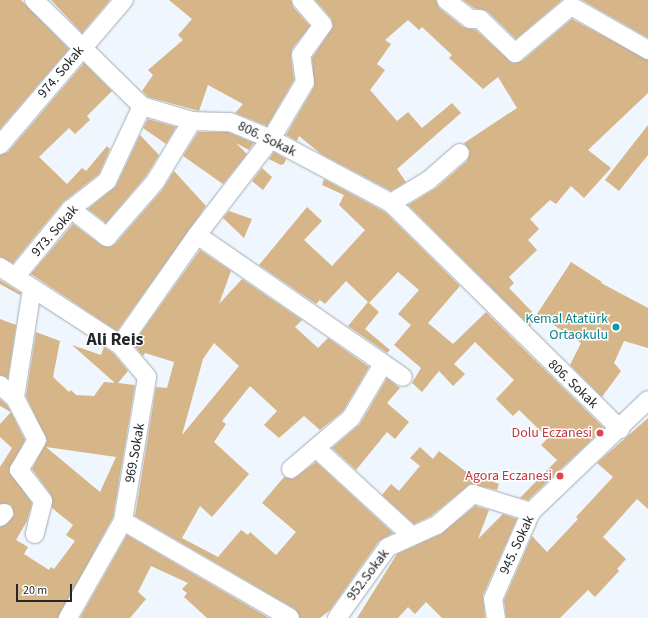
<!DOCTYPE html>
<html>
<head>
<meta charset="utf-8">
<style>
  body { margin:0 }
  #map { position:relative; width:648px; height:618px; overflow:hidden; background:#eff6fe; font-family:"Source Sans 3",sans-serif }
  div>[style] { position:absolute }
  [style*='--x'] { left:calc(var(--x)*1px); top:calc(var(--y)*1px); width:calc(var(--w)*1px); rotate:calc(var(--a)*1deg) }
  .building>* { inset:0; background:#d6b589 }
  .roads { filter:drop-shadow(0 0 1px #a3abb4) drop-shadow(0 0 1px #a3abb4) }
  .minor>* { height:18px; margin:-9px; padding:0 9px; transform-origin:9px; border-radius:9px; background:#fff }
  .dots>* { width:11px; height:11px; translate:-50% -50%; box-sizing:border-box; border:2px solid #fff; border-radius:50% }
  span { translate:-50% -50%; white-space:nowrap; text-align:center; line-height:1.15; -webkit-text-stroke:3px #fff; paint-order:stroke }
  .street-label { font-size:14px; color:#23272a }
  .culture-label { font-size:14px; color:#0d838f }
  .right { translate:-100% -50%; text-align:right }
  .health-label { font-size:14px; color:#be3a42 }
  .district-label { font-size:18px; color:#23272a; font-weight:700 }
  .scale { position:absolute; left:16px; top:584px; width:56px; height:18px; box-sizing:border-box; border:2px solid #23272a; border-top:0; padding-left:5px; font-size:12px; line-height:14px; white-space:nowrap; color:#23272a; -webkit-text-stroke:3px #fff; paint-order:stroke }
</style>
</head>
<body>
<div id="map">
  <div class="building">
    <i style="clip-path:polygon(0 0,21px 0,69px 49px,0 129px)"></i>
    <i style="clip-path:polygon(51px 0,110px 0,82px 33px)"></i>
    <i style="clip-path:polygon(169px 0,291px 0,293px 7px,310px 26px,292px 49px,291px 57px,294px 80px,267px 126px,235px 113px,243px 104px,208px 85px,199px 111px,148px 97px,142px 91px,153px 75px,148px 70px,183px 40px,178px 35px,192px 19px)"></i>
    <i style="clip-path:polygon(315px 0,436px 0,439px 8px,463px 27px,476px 30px,512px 63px,522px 61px,572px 19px,648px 60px,648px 93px,588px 150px,611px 168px,584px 198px,571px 186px,556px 204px,550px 200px,530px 219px,539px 229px,528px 240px,537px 250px,509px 277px,514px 283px,509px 288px,538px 318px,530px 326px,408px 205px,436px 188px,467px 161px,470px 151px,464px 143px,517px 108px,498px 77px,483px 89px,449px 58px,452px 55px,422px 27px,419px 30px,408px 20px,385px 40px,391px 44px,377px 64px,385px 70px,370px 90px,397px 121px,408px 112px,422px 128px,452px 103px,461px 113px,397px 169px,406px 182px,391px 191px,321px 154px,299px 136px,297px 141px,286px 135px,314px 87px,312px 58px,333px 27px,331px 18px)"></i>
    <i style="clip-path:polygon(463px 0,562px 0,516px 39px,487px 11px,474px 8px)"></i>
    <i style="clip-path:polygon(582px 0,648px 0,648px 38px)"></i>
    <i style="clip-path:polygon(84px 63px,112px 91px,87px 116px,90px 120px,75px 134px,69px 128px,39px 157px,67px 184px,82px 168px,86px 171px,107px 146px,110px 149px,99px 174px,63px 202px,13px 263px,0 257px,0 155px,8px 152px)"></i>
    <i style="clip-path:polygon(148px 119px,176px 127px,166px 144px,143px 128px)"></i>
    <i style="clip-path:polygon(648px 125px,648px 155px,619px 191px,605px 180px)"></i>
    <i style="clip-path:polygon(198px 132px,228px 132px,254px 143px,249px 150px,236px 143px,247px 154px,223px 184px,183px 156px)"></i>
    <i style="clip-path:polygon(140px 135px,159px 155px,146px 176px,106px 223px,88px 209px,116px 186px)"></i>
    <i style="clip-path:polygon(274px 152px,286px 159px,284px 164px,281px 165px,269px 159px)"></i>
    <i style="clip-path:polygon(262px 168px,272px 177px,263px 190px,252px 181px)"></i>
    <i style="clip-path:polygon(174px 171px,206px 206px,117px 331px,31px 274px,73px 224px,101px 245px,110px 247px,115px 244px,163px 189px)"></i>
    <i style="clip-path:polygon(324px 179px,385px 212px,460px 286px,428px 323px,453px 344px,486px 312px,604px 428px,528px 500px,520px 498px,557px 460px,541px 445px,548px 438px,519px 410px,513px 416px,496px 399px,514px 380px,475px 342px,454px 364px,465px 374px,453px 386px,439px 371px,422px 392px,412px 383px,421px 368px,394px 345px,411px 325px,398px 314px,419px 290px,398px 272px,369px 303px,346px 281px,325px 304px,320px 300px,316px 304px,259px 265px,307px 207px,322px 221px,304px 240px,332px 266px,365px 230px,339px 205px,344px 195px,322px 185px)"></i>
    <i style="clip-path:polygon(229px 211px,252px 219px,244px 238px,223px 218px)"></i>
    <i style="clip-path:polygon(evenodd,200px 250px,231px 271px,219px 304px,242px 279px,302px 320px,295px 327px,318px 348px,328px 338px,369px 367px,343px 411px,320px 430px,304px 416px,279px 438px,264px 425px,277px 411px,250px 386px,222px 421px,226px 424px,214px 442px,249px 474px,212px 517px,200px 506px,182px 538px,218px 557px,241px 530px,248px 535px,250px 532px,276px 555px,296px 532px,262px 503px,284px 477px,293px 479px,316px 462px,393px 533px,379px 541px,330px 610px,320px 618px,300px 618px,295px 609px,135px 516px,156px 387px,167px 388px,174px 362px,145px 353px,143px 356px,133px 344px,200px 250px,214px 343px,239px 366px,182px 435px,203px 359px,214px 343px)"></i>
    <i style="clip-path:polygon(571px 262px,602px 282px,601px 283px,648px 308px,648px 348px,624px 341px,614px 363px,621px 371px,602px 397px,570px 365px,581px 343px,537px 314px)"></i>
    <i style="clip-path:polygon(0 280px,21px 293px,20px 295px,0 284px)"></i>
    <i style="clip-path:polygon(368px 302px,379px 312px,365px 329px,390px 350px,387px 353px,348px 326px)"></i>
    <i style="clip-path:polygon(0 319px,16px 325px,8px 378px,0 375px)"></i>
    <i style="clip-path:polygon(evenodd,36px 332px,60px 341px,53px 377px,69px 392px,71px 390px,76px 395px,94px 396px,104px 382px,115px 383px,72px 345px,101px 355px,104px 347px,113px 353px,128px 371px,118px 383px,135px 385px,113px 517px,58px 618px,0 618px,0 527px,7px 524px,14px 515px,11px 505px,0 504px,0 467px,12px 448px,0 437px,0 424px,11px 412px,25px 440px,9px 471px,32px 503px,27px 521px,16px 540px,28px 547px,24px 554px,49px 570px,51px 567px,54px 569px,75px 541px,66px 535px,73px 525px,52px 508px,51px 495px,32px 469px,47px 441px,26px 396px,36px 332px,46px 447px,116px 457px,100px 492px,46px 447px)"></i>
    <i style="clip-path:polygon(387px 378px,400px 388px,387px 403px,409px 422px,395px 439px,387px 432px,356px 470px,332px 448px,360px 424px)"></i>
    <i style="clip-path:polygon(0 399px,7px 405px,11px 412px,0 406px)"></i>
    <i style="clip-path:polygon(648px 418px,648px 509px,637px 499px,603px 537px,626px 559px,617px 569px,619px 571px,595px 597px,588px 590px,560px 618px,506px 618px,504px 600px,532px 536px,547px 552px,578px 519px,576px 517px,613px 477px,597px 463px)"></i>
    <i style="clip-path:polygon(420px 447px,433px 459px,439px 451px,465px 471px,499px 484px,497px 490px,470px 484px,431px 516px,414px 524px,382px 495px,391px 484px,399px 491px,420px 466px,410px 458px)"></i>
    <i style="clip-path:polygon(475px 506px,489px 510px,478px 539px,503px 514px,517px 519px,483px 595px,485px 618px,442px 618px,426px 602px,415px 614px,408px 607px,398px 618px,357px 618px,397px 554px,441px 534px)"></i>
    <i style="clip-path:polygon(127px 535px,269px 618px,207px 618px,184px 597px,187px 593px,182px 589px,188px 583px,151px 566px,138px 592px,146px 599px,130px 618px,80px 618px)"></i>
  </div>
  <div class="roads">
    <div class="minor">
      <i style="--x:34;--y:0;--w:151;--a:44.5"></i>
      <i style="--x:142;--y:106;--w:52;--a:16.7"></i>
      <i style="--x:192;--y:121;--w:38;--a:2"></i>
      <i style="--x:230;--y:122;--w:44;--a:22.5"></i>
      <i style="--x:271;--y:139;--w:136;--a:28.1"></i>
      <i style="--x:391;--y:203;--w:322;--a:44.6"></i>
      <i style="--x:446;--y:0;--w:31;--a:38"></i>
      <i style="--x:470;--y:19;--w:10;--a:0"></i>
      <i style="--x:480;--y:19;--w:49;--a:44.2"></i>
      <i style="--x:515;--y:53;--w:73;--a:-40"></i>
      <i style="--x:571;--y:6;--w:89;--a:29.7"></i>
      <i style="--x:0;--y:145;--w:191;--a:-49.5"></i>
      <i style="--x:391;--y:203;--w:44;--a:-31.2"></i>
      <i style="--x:429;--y:180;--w:41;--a:-41.1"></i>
      <i style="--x:71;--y:209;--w:46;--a:37.9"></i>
      <i style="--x:107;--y:237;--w:73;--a:-48.9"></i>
      <i style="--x:155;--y:182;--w:71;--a:-58.8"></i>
      <i style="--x:197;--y:235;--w:250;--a:34.6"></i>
      <i style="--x:0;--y:267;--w:143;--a:33"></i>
      <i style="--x:120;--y:345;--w:42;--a:49.8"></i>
      <i style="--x:147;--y:377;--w:146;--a:99.5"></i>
      <i style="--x:123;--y:521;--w:112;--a:119.6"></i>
      <i style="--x:16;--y:276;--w:87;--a:-50.6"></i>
      <i style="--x:71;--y:209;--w:46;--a:-37.9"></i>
      <i style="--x:107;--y:181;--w:83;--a:-65"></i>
      <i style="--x:32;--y:289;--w:110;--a:98.9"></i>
      <i style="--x:15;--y:398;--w:47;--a:62.4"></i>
      <i style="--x:37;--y:440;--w:35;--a:121"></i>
      <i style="--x:19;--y:470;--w:39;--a:52"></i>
      <i style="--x:43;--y:501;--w:34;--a:104"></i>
      <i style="--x:120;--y:345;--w:134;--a:-55"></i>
      <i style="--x:197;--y:235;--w:121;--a:-52.4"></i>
      <i style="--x:271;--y:139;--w:66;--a:-59.2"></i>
      <i style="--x:305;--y:82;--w:27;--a:-98"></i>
      <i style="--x:301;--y:55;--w:37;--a:-54"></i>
      <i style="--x:323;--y:25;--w:33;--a:-131"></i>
      <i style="--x:0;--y:385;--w:20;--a:41"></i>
      <i style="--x:316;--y:448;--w:130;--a:42.5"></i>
      <i style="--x:291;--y:469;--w:79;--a:-40.4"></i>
      <i style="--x:351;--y:418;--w:63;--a:-59.3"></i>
      <i style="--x:0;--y:517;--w:6;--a:-45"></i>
      <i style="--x:123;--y:521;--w:193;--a:30.1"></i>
      <i style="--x:337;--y:618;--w:87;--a:-54.3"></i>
      <i style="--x:388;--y:547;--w:54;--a:-24.2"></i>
      <i style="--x:437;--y:525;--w:48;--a:-40.7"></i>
      <i style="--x:473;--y:494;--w:61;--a:17.2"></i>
      <i style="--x:496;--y:618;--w:19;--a:-99"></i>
      <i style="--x:493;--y:599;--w:95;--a:-66.4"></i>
      <i style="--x:531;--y:512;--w:162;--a:-43.7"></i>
    </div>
  </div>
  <div class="dots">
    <i style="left:616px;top:327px;background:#0f9aa8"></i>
    <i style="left:600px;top:433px;background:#e0444e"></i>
    <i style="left:560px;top:476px;background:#e0444e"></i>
  </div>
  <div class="street-label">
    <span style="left:61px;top:72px;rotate:-50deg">974. Sokak</span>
    <span style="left:267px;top:139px;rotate:26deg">806. Sokak</span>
    <span style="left:55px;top:231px;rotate:-49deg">973. Sokak</span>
    <span style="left:573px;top:384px;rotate:44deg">806. Sokak</span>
    <span style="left:135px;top:453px;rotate:-80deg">969.Sokak</span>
    <span style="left:517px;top:545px;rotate:-65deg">945. Sokak</span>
    <span style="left:368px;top:575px;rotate:-53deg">952.Sokak</span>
  </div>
  <div class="culture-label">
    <span class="right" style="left:608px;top:327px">Kemal Atatürk<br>Ortaokulu</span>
  </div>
  <div class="health-label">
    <span class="right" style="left:592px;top:433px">Dolu Eczanesi</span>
    <span class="right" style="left:552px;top:476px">Agora Eczanesi</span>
  </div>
  <div class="district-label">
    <span style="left:115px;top:340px">Ali Reis</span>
  </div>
  <div class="scale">20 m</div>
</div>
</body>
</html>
